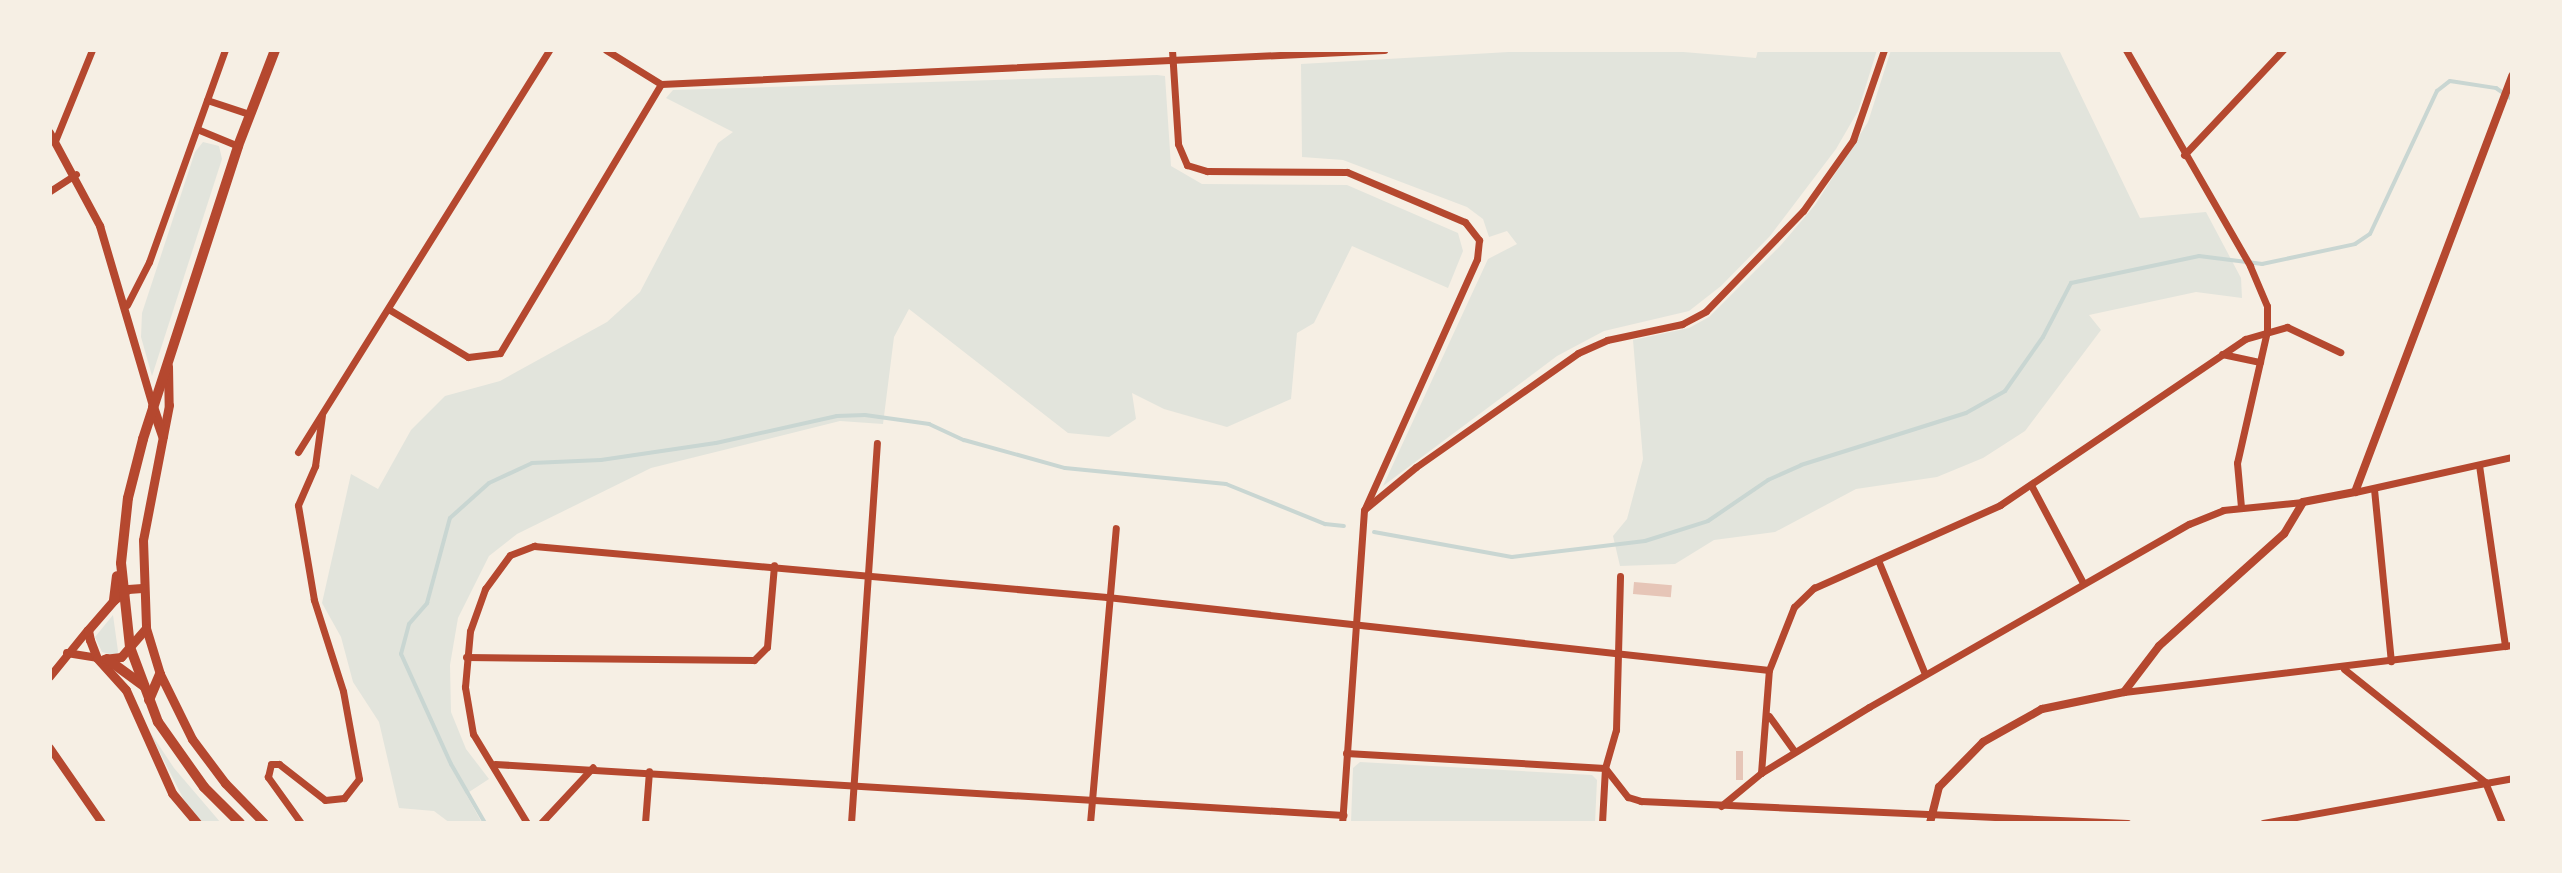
<!DOCTYPE html>
<html>
<head>
<meta charset="utf-8">
<style>
  body { margin:0 }
  #map { position:relative; width:2562px; height:873px; overflow:hidden; background:#f6efe4; font-family:"PT Sans",sans-serif }
  div>[style] { position:absolute }
  [style*='--x'] { left:calc(var(--x)*1px); top:calc(var(--y)*1px); width:calc(var(--w)*1px); rotate:calc(var(--a)*1deg) }
  .green>* { inset:0; background:#e2e4dc }
  .stream>* { height:4px; margin:-2px; padding:0 2px; transform-origin:2px; border-radius:2px; background:#c9d6d2 }
  .building>* { inset:0; background:#e6c5b7; transform-origin:0 0 }
  .minor>* { height:7px; margin:-3.5px; padding:0 3.5px; transform-origin:3.5px; border-radius:3.5px; background:#b5482f }
  .tertiary>* { height:8px; margin:-4px; padding:0 4px; transform-origin:4px; border-radius:4px; background:#b5482f }
  .secondary>* { height:9px; margin:-4.5px; padding:0 4.5px; transform-origin:4.5px; border-radius:4.5px; background:#b5482f }
  .primary>* { height:10px; margin:-5px; padding:0 5px; transform-origin:5px; border-radius:5px; background:#b5482f }
  span { translate:-50% -50%; white-space:nowrap; text-align:center; line-height:1.15; -webkit-text-stroke:6px #f6efe4; paint-order:stroke }
  .frame { position:absolute; inset:0; border:52px solid #f6efe4; pointer-events:none }
</style>
</head>
<body>
<div id="map">
  <div class="green">
    <i style="clip-path:polygon(1543px 50px,1659px 50px,1756px 58px,1758px 50px,1877px 50px,1858px 111px,1836px 149px,1770px 236px,1721px 286px,1689px 311px,1604px 331px,1557px 356px,1383px 486px,1488px 259px,1517px 244px,1507px 231px,1489px 237px,1483px 219px,1467px 207px,1343px 160px,1302px 157px,1301px 64px)"></i>
    <i style="clip-path:polygon(1891px 50px,2059px 50px,2140px 218px,2206px 212px,2241px 278px,2242px 298px,2196px 292px,2089px 315px,2101px 330px,2025px 431px,1983px 458px,1937px 477px,1856px 489px,1775px 532px,1714px 540px,1675px 564px,1620px 566px,1613px 536px,1627px 519px,1643px 459px,1633px 340px,1689px 328px,1709px 317px,1781px 245px,1815px 205px,1868px 122px)"></i>
    <i style="clip-path:polygon(1157px 75px,1165px 76px,1171px 166px,1202px 184px,1347px 185px,1458px 233px,1463px 251px,1448px 288px,1352px 246px,1314px 323px,1297px 333px,1291px 399px,1227px 427px,1164px 409px,1132px 393px,1136px 419px,1109px 437px,1068px 433px,909px 309px,894px 337px,883px 424px,840px 421px,651px 468px,517px 534px,489px 556px,458px 618px,450px 665px,451px 712px,466px 749px,489px 779px,466px 794px,482px 823px,450px 823px,434px 811px,399px 808px,379px 722px,353px 682px,341px 637px,322px 603px,351px 474px,378px 489px,411px 430px,445px 396px,500px 381px,607px 322px,640px 292px,718px 143px,733px 132px,666px 98px,673px 90px)"></i>
    <i style="clip-path:polygon(203px 142px,219px 146px,222px 159px,152px 376px,141px 337px,142px 313px,195px 152px)"></i>
    <i style="clip-path:polygon(113px 615px,118px 651px,117px 656px,102px 652px,95px 637px)"></i>
    <i style="clip-path:polygon(148px 729px,174px 768px,221px 823px,203px 823px,186px 804px)"></i>
    <i style="clip-path:polygon(1360px 762px,1592px 775px,1597px 780px,1595px 823px,1351px 823px,1353px 768px)"></i>
  </div>
  <div class="stream">
    <i style="--x:1374;--y:532;--w:140;--a:10.3"></i>
    <i style="--x:1512;--y:557;--w:134;--a:-6.9"></i>
    <i style="--x:1645;--y:541;--w:66;--a:-17.6"></i>
    <i style="--x:1708;--y:521;--w:73;--a:-34.3"></i>
    <i style="--x:1768;--y:480;--w:36;--a:-24"></i>
    <i style="--x:1801;--y:465;--w:173;--a:-17.5"></i>
    <i style="--x:1966;--y:413;--w:45;--a:-29.4"></i>
    <i style="--x:2005;--y:391;--w:66;--a:-54.9"></i>
    <i style="--x:2043;--y:337;--w:61;--a:-62.6"></i>
    <i style="--x:2071;--y:283;--w:131;--a:-11.9"></i>
    <i style="--x:2199;--y:256;--w:64;--a:7.2"></i>
    <i style="--x:2262;--y:264;--w:95;--a:-12.1"></i>
    <i style="--x:2355;--y:244;--w:18;--a:-34"></i>
    <i style="--x:2370;--y:234;--w:158;--a:-64.9"></i>
    <i style="--x:2437;--y:91;--w:16;--a:-38"></i>
    <i style="--x:2450;--y:81;--w:47;--a:8.7"></i>
    <i style="--x:2496;--y:88;--w:19;--a:35"></i>
    <i style="--x:485;--y:823;--w:68;--a:-120"></i>
    <i style="--x:451;--y:764;--w:121;--a:-114.4"></i>
    <i style="--x:401;--y:654;--w:31;--a:-75"></i>
    <i style="--x:409;--y:624;--w:28;--a:-49"></i>
    <i style="--x:427;--y:603;--w:88;--a:-74.9"></i>
    <i style="--x:450;--y:518;--w:52;--a:-41.9"></i>
    <i style="--x:489;--y:483;--w:47;--a:-24.9"></i>
    <i style="--x:532;--y:463;--w:69;--a:-2.5"></i>
    <i style="--x:601;--y:460;--w:116;--a:-8.4"></i>
    <i style="--x:716;--y:443;--w:124;--a:-12.6"></i>
    <i style="--x:837;--y:416;--w:28;--a:-2"></i>
    <i style="--x:865;--y:415;--w:65;--a:8"></i>
    <i style="--x:929;--y:424;--w:38;--a:25"></i>
    <i style="--x:964;--y:440;--w:105;--a:15.5"></i>
    <i style="--x:1065;--y:468;--w:162;--a:5.7"></i>
    <i style="--x:1226;--y:484;--w:107;--a:22"></i>
    <i style="--x:1325;--y:524;--w:19;--a:6"></i>
  </div>
  <div class="building">
    <i style="left:1634px;top:582px;width:38px;height:12px;rotate:5deg"></i>
    <i style="left:1736px;top:751px;width:7px;height:29px"></i>
  </div>
  <div class="minor">
    <i style="--x:606;--y:50;--w:65;--a:31.7"></i>
    <i style="--x:661;--y:84;--w:724;--a:-2.69"></i>
    <i style="--x:1172;--y:50;--w:94;--a:86.3"></i>
    <i style="--x:1178;--y:144;--w:23;--a:67"></i>
    <i style="--x:1187;--y:165;--w:21;--a:17"></i>
    <i style="--x:1207;--y:171;--w:140;--a:0.4"></i>
    <i style="--x:1347;--y:172;--w:128;--a:23"></i>
    <i style="--x:1465;--y:222;--w:23;--a:52"></i>
    <i style="--x:1479;--y:240;--w:19;--a:96"></i>
    <i style="--x:1477;--y:259;--w:275;--a:114.2"></i>
    <i style="--x:1364;--y:510;--w:314;--a:94"></i>
    <i style="--x:2126;--y:50;--w:249;--a:60.1"></i>
    <i style="--x:2250;--y:266;--w:43;--a:67"></i>
    <i style="--x:2267;--y:306;--w:25;--a:90"></i>
    <i style="--x:2267;--y:331;--w:135;--a:102.8"></i>
    <i style="--x:2237;--y:463;--w:44;--a:84.8"></i>
    <i style="--x:207;--y:100;--w:44;--a:18.4"></i>
    <i style="--x:197;--y:129;--w:44;--a:22.5"></i>
    <i style="--x:55;--y:141;--w:98;--a:-67.9"></i>
    <i style="--x:2184;--y:155;--w:144;--a:-46.7"></i>
    <i style="--x:50;--y:191;--w:31;--a:-33"></i>
    <i style="--x:127;--y:305;--w:48;--a:-62.9"></i>
    <i style="--x:149;--y:262;--w:225;--a:-70.3"></i>
    <i style="--x:390;--y:310;--w:91;--a:31.1"></i>
    <i style="--x:468;--y:357;--w:32;--a:-7"></i>
    <i style="--x:500;--y:353;--w:313;--a:-59.1"></i>
    <i style="--x:2222;--y:354;--w:39;--a:12"></i>
    <i style="--x:298;--y:452;--w:474;--a:-58"></i>
    <i style="--x:2479;--y:465;--w:183;--a:81.8"></i>
    <i style="--x:2031;--y:485;--w:111;--a:62"></i>
    <i style="--x:2374;--y:489;--w:173;--a:84.4"></i>
    <i style="--x:2355;--y:492;--w:161;--a:-12.6"></i>
    <i style="--x:1365;--y:509;--w:66;--a:-39.5"></i>
    <i style="--x:1416;--y:467;--w:198;--a:-35.1"></i>
    <i style="--x:1578;--y:353;--w:32;--a:-24"></i>
    <i style="--x:1607;--y:340;--w:77;--a:-12"></i>
    <i style="--x:1682;--y:324;--w:27;--a:-28"></i>
    <i style="--x:1706;--y:311;--w:139;--a:-45.9"></i>
    <i style="--x:1803;--y:211;--w:87;--a:-54.8"></i>
    <i style="--x:1853;--y:140;--w:95;--a:-71"></i>
    <i style="--x:1878;--y:560;--w:123;--a:67.6"></i>
    <i style="--x:466;--y:657;--w:288;--a:0.6"></i>
    <i style="--x:754;--y:660;--w:18;--a:-45"></i>
    <i style="--x:767;--y:647;--w:82;--a:-85.1"></i>
    <i style="--x:2344;--y:669;--w:181;--a:38.7"></i>
    <i style="--x:2485;--y:782;--w:44;--a:67.5"></i>
    <i style="--x:2124;--y:692;--w:391;--a:-6.9"></i>
    <i style="--x:1769;--y:716;--w:44;--a:54.2"></i>
    <i style="--x:1346;--y:753;--w:259;--a:3.3"></i>
    <i style="--x:495;--y:764;--w:850;--a:3.44"></i>
    <i style="--x:1605;--y:768;--w:37;--a:52"></i>
    <i style="--x:1628;--y:797;--w:14;--a:17"></i>
    <i style="--x:1641;--y:801;--w:487;--a:2.6"></i>
    <i style="--x:1761;--y:773;--w:103;--a:-85.6"></i>
    <i style="--x:1769;--y:670;--w:68;--a:-68.4"></i>
    <i style="--x:1794;--y:607;--w:28;--a:-44"></i>
    <i style="--x:1814;--y:588;--w:204;--a:-24"></i>
    <i style="--x:2000;--y:505;--w:296;--a:-34.1"></i>
    <i style="--x:2245;--y:339;--w:44;--a:-15.9"></i>
    <i style="--x:2287;--y:327;--w:59;--a:25.3"></i>
    <i style="--x:1721;--y:806;--w:52;--a:-39.5"></i>
    <i style="--x:1761;--y:773;--w:127;--a:-31.4"></i>
    <i style="--x:1869;--y:707;--w:369;--a:-29.8"></i>
    <i style="--x:2189;--y:524;--w:37;--a:-22"></i>
    <i style="--x:2223;--y:510;--w:80;--a:-5.7"></i>
    <i style="--x:301;--y:823;--w:57;--a:-125.7"></i>
    <i style="--x:268;--y:777;--w:13;--a:-77"></i>
    <i style="--x:271;--y:764;--w:8;--a:0"></i>
    <i style="--x:279;--y:764;--w:58;--a:38"></i>
    <i style="--x:325;--y:800;--w:19;--a:-6"></i>
    <i style="--x:344;--y:798;--w:24;--a:-52"></i>
    <i style="--x:359;--y:779;--w:89;--a:-100.3"></i>
    <i style="--x:343;--y:691;--w:96;--a:-107.7"></i>
    <i style="--x:314;--y:600;--w:96;--a:-99.6"></i>
    <i style="--x:298;--y:505;--w:43;--a:-66.4"></i>
    <i style="--x:315;--y:466;--w:51;--a:-82.2"></i>
    <i style="--x:527;--y:823;--w:104;--a:-121.2"></i>
    <i style="--x:473;--y:734;--w:48;--a:-99.7"></i>
    <i style="--x:465;--y:687;--w:56;--a:-84.9"></i>
    <i style="--x:470;--y:631;--w:45;--a:-70.3"></i>
    <i style="--x:485;--y:589;--w:42;--a:-53.7"></i>
    <i style="--x:510;--y:555;--w:26;--a:-21"></i>
    <i style="--x:534;--y:546;--w:575;--a:5.09"></i>
    <i style="--x:1107;--y:597;--w:666;--a:6.29"></i>
    <i style="--x:541;--y:823;--w:76;--a:-47.1"></i>
    <i style="--x:645;--y:823;--w:52;--a:-85.6"></i>
    <i style="--x:851;--y:823;--w:381;--a:-86.1"></i>
    <i style="--x:1090;--y:823;--w:296;--a:-85"></i>
    <i style="--x:1602;--y:823;--w:55;--a:-86.9"></i>
    <i style="--x:1605;--y:768;--w:40;--a:-74"></i>
    <i style="--x:1616;--y:730;--w:154;--a:-88.5"></i>
    <i style="--x:2263;--y:823;--w:253;--a:-10.2"></i>
  </div>
  <div class="tertiary">
    <i style="--x:50;--y:133;--w:106;--a:61.7"></i>
    <i style="--x:100;--y:226;--w:188;--a:73.6"></i>
    <i style="--x:67;--y:653;--w:30;--a:9"></i>
    <i style="--x:50;--y:677;--w:60;--a:-51"></i>
    <i style="--x:50;--y:748;--w:91;--a:55.3"></i>
    <i style="--x:1930;--y:823;--w:37;--a:-76"></i>
    <i style="--x:1939;--y:787;--w:63;--a:-45.6"></i>
    <i style="--x:1983;--y:742;--w:68;--a:-29.2"></i>
    <i style="--x:2042;--y:709;--w:84;--a:-11.7"></i>
    <i style="--x:2124;--y:692;--w:58;--a:-52.7"></i>
    <i style="--x:2159;--y:646;--w:168;--a:-41.9"></i>
    <i style="--x:2284;--y:534;--w:37;--a:-59"></i>
    <i style="--x:2303;--y:502;--w:53;--a:-10.9"></i>
    <i style="--x:2355;--y:492;--w:445;--a:-69.3"></i>
  </div>
  <div class="secondary">
    <i style="--x:168;--y:366;--w:39;--a:89"></i>
    <i style="--x:169;--y:405;--w:137;--a:100.9"></i>
    <i style="--x:143;--y:540;--w:88;--a:88"></i>
    <i style="--x:146;--y:628;--w:48;--a:73.1"></i>
    <i style="--x:160;--y:674;--w:72;--a:63.8"></i>
    <i style="--x:192;--y:739;--w:55;--a:53.1"></i>
    <i style="--x:225;--y:783;--w:56;--a:45.7"></i>
    <i style="--x:142;--y:588;--w:14;--a:176"></i>
    <i style="--x:128;--y:589;--w:18;--a:142"></i>
    <i style="--x:114;--y:600;--w:40;--a:131"></i>
    <i style="--x:88;--y:630;--w:10;--a:79"></i>
    <i style="--x:90;--y:640;--w:19;--a:69"></i>
    <i style="--x:97;--y:658;--w:43;--a:47.8"></i>
    <i style="--x:126;--y:690;--w:113;--a:65.9"></i>
    <i style="--x:172;--y:793;--w:39;--a:50"></i>
    <i style="--x:104;--y:659;--w:17;--a:-7"></i>
    <i style="--x:121;--y:657;--w:38;--a:-49"></i>
  </div>
  <div class="primary">
    <i style="--x:153;--y:407;--w:31;--a:71"></i>
    <i style="--x:114;--y:600;--w:24;--a:-83"></i>
    <i style="--x:107;--y:659;--w:46;--a:36.1"></i>
    <i style="--x:149;--y:700;--w:28;--a:-67"></i>
    <i style="--x:240;--y:823;--w:51;--a:-135"></i>
    <i style="--x:204;--y:787;--w:80;--a:-125.3"></i>
    <i style="--x:158;--y:722;--w:80;--a:-110.5"></i>
    <i style="--x:130;--y:647;--w:84;--a:-96.1"></i>
    <i style="--x:121;--y:563;--w:65;--a:-83.9"></i>
    <i style="--x:128;--y:498;--w:61;--a:-75.7"></i>
    <i style="--x:143;--y:439;--w:308;--a:-72"></i>
    <i style="--x:238;--y:146;--w:103;--a:-68.9"></i>
  </div>
  <div class="frame"></div>
</div>
</body>
</html>
